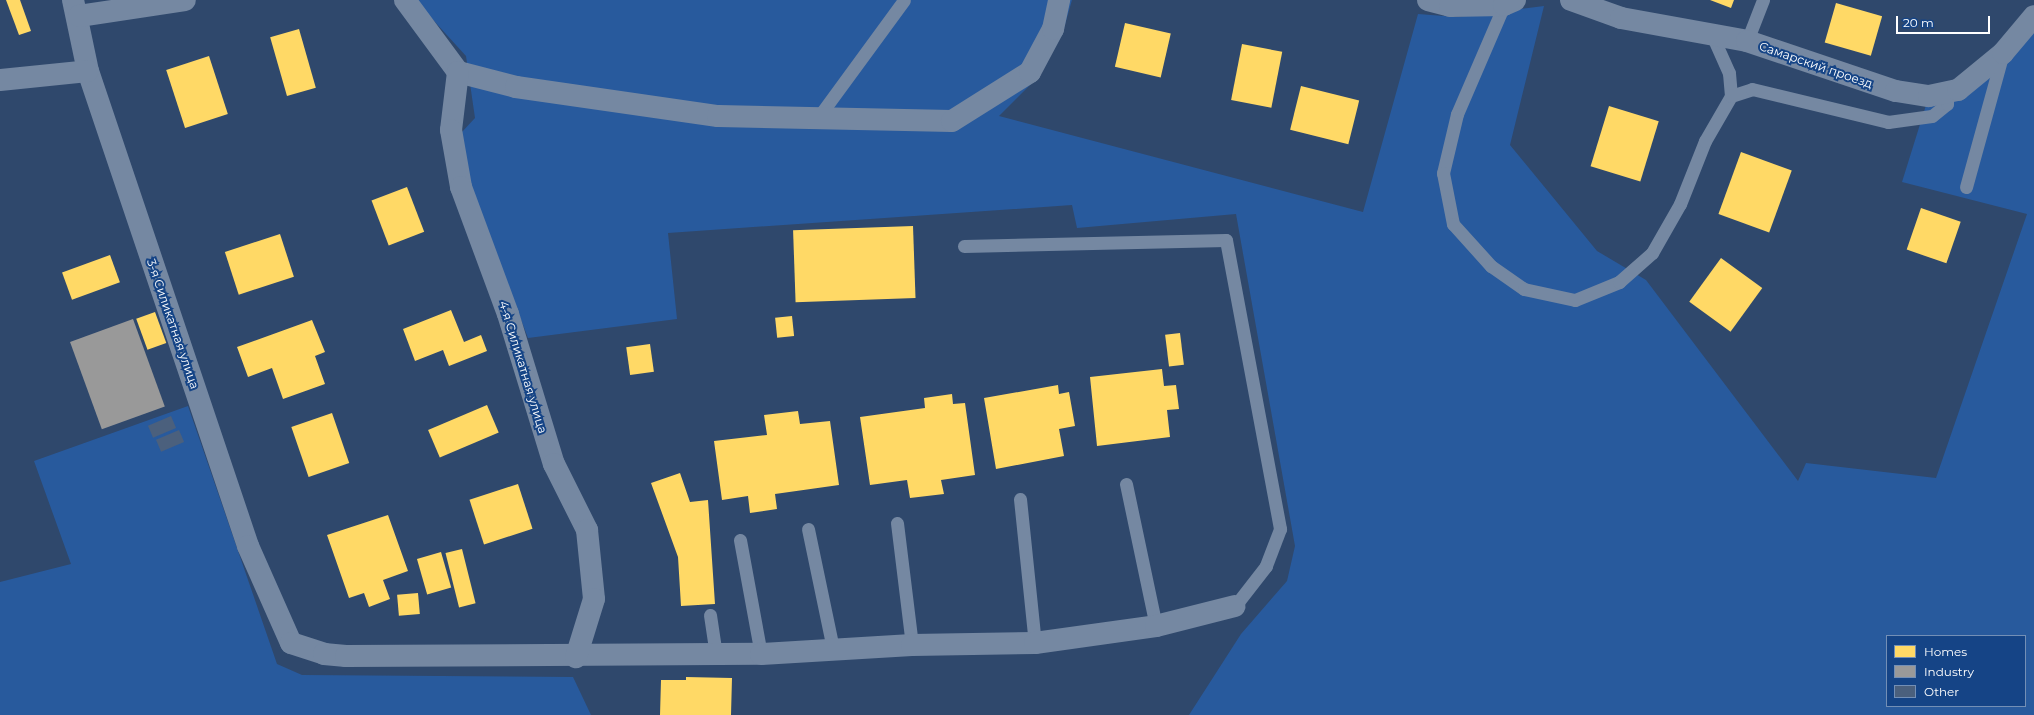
<!DOCTYPE html>
<html>
<head>
<meta charset="utf-8">
<style>
  body { margin:0 }
  #map { position:relative; width:2034px; height:715px; overflow:hidden; background:#2f486c; font-family:Montserrat,sans-serif }
  div>[style] { position:absolute }
  [style*='--x'] { left:calc(var(--x)*1px); top:calc(var(--y)*1px); width:calc(var(--w)*1px); rotate:calc(var(--a)*1deg) }
  .green>* { inset:0; background:#285a9d }
  .homes>* { inset:0; background:#ffd966; transform-origin:0 0 }
  .industry>* { inset:0; background:#999; transform-origin:0 0 }
  .building>* { inset:0; background:#4b607d; transform-origin:0 0 }
  .service>* { height:13px; margin:-6.5px; padding:0 6.5px; transform-origin:6.5px; border-radius:6.5px; background:#7588a2 }
  .minor>* { height:22px; margin:-11px; padding:0 11px; transform-origin:11px; border-radius:11px; background:#7588a2 }
  span { translate:-50% -50%; white-space:nowrap; text-align:center; line-height:1.15; -webkit-text-stroke:4px #154486; paint-order:stroke }
  .street-label { font-size:12px; color:#fff }
  .legend { position:absolute; left:1886px; top:635px; width:140px; height:72px; box-sizing:border-box; background:#154486; border:1px solid #738fb6; margin:0; padding:5px 7px; list-style:none; font-size:12px; color:#fff }
  .legend li { display:flex; align-items:center; gap:8px; height:20px }
  .legend b { width:20px; border:1px solid #738fb6 }
  .scale { position:absolute; left:1896px; top:16px; width:94px; height:18px; box-sizing:border-box; border:2px solid #fff; border-top:0; padding-left:5px; font-size:12px; line-height:14px; white-space:nowrap; color:#fff; -webkit-text-stroke:3px #154486; paint-order:stroke }
</style>
</head>
<body>
<div id="map">
  <div class="green">
    <i style="clip-path:polygon(evenodd,415px 0,1072px 0,1062px 35px,1037px 78px,999px 116px,1363px 212px,1418px 14px,1457px 17px,1544px 6px,1510px 145px,1597px 251px,1646px 280px,1798px 481px,1806px 463px,1936px 478px,2027px 214px,1902px 182px,1927px 102px,2034px 33px,2034px 715px,1189px 715px,1241px 634px,1287px 581px,1295px 546px,1236px 214px,1077px 228px,1072px 205px,668px 233px,677px 319px,528px 338px,470px 186px,461px 133px,475px 118px,466px 56px,415px 0,1887px 636px,2025px 636px,2025px 706px,1887px 706px,1887px 636px)"></i>
    <i style="clip-path:polygon(188px 406px,277px 664px,302px 675px,573px 677px,591px 715px,0 715px,0 582px,71px 564px,34px 461px)"></i>
  </div>
  <div class="homes">
    <i style="clip-path:polygon(6px 0,20px 0,31px 31px,19px 35px)"></i>
    <i style="clip-path:polygon(1710px 0,1734px 0,1731px 8px)"></i>
    <i style="left:1836px;top:3px;width:48px;height:41px;rotate:16deg"></i>
    <i style="left:1125px;top:23px;width:47px;height:45px;rotate:13deg"></i>
    <i style="left:299px;top:29px;width:61px;height:30px;rotate:74deg"></i>
    <i style="left:1242px;top:44px;width:41px;height:57px;rotate:11deg"></i>
    <i style="left:209px;top:56px;width:61px;height:45px;rotate:72deg"></i>
    <i style="left:1301px;top:86px;width:60px;height:45px;rotate:14deg"></i>
    <i style="left:1609px;top:106px;width:52px;height:63px;rotate:17deg"></i>
    <i style="left:1741px;top:152px;width:54px;height:66px;rotate:20deg"></i>
    <i style="left:407px;top:187px;width:48px;height:38px;rotate:69deg"></i>
    <i style="left:1921px;top:208px;width:42px;height:44px;rotate:19deg"></i>
    <i style="left:913px;top:226px;width:72px;height:120px;rotate:88deg"></i>
    <i style="left:280px;top:234px;width:45px;height:58px;rotate:72deg"></i>
    <i style="left:110px;top:255px;width:29px;height:51px;rotate:70deg"></i>
    <i style="left:1721px;top:258px;width:51px;height:54px;rotate:36deg"></i>
    <i style="clip-path:polygon(451px 310px,464px 342px,481px 335px,487px 351px,449px 366px,443px 350px,415px 361px,403px 329px)"></i>
    <i style="left:155px;top:312px;width:33px;height:20px;rotate:70deg"></i>
    <i style="left:792px;top:316px;width:20px;height:17px;rotate:84deg"></i>
    <i style="clip-path:polygon(312px 320px,325px 352px,315px 356px,325px 384px,283px 399px,272px 368px,248px 377px,237px 347px)"></i>
    <i style="left:1180px;top:333px;width:32px;height:15px;rotate:83deg"></i>
    <i style="left:650px;top:344px;width:28px;height:24px;rotate:82deg"></i>
    <i style="clip-path:polygon(1162px 369px,1164px 386px,1176px 385px,1179px 409px,1167px 410px,1170px 437px,1097px 446px,1090px 377px)"></i>
    <i style="clip-path:polygon(1058px 385px,1059px 394px,1069px 392px,1075px 426px,1059px 429px,1064px 456px,996px 469px,984px 398px)"></i>
    <i style="clip-path:polygon(952px 394px,953px 404px,965px 403px,975px 475px,941px 480px,944px 494px,910px 498px,907px 480px,870px 485px,860px 417px,925px 408px,924px 398px)"></i>
    <i style="left:487px;top:405px;width:30px;height:64px;rotate:67deg"></i>
    <i style="clip-path:polygon(798px 411px,800px 424px,830px 421px,839px 485px,775px 494px,777px 509px,750px 513px,748px 496px,722px 500px,714px 441px,767px 435px,764px 415px)"></i>
    <i style="left:332px;top:413px;width:53px;height:43px;rotate:71deg"></i>
    <i style="clip-path:polygon(680px 473px,690px 502px,708px 500px,715px 604px,681px 606px,678px 557px,651px 483px)"></i>
    <i style="left:518px;top:484px;width:47px;height:51px;rotate:72deg"></i>
    <i style="clip-path:polygon(388px 515px,408px 571px,383px 580px,390px 599px,369px 607px,364px 593px,349px 598px,327px 535px)"></i>
    <i style="left:462px;top:549px;width:56px;height:17px;rotate:76deg"></i>
    <i style="left:441px;top:552px;width:37px;height:25px;rotate:74deg"></i>
    <i style="left:418px;top:593px;width:21px;height:21px;rotate:85deg"></i>
    <i style="clip-path:polygon(686px 677px,732px 678px,731px 715px,660px 715px,661px 680px,686px 680px)"></i>
  </div>
  <div class="industry">
    <i style="left:133px;top:319px;width:93px;height:67px;rotate:70deg"></i>
  </div>
  <div class="building">
    <i style="left:171px;top:416px;width:13px;height:25px;rotate:67deg"></i>
    <i style="left:179px;top:430px;width:13px;height:25px;rotate:67deg"></i>
  </div>
  <div class="service">
    <i style="--x:1504;--y:5;--w:119;--a:113.3"></i>
    <i style="--x:1457;--y:114;--w:61;--a:103.3"></i>
    <i style="--x:1443;--y:173;--w:52;--a:78.9"></i>
    <i style="--x:1453;--y:224;--w:57;--a:47.9"></i>
    <i style="--x:1491;--y:266;--w:40;--a:34.9"></i>
    <i style="--x:1524;--y:289;--w:52;--a:12.2"></i>
    <i style="--x:1575;--y:300;--w:48;--a:-22.2"></i>
    <i style="--x:1619;--y:282;--w:44;--a:-41.3"></i>
    <i style="--x:1652;--y:253;--w:56;--a:-60.3"></i>
    <i style="--x:1680;--y:204;--w:68;--a:-68.4"></i>
    <i style="--x:1705;--y:141;--w:52;--a:-60"></i>
    <i style="--x:1731;--y:96;--w:23;--a:-95"></i>
    <i style="--x:1729;--y:73;--w:42;--a:-114.1"></i>
    <i style="--x:1747;--y:41;--w:44;--a:-68.7"></i>
    <i style="--x:1731;--y:96;--w:22;--a:-18"></i>
    <i style="--x:1752;--y:89;--w:140;--a:13.6"></i>
    <i style="--x:1888;--y:122;--w:44;--a:-7.8"></i>
    <i style="--x:1932;--y:116;--w:19;--a:-39"></i>
    <i style="--x:1947;--y:104;--w:12;--a:-90"></i>
    <i style="--x:817;--y:119;--w:147;--a:-53.8"></i>
    <i style="--x:1966;--y:187;--w:139;--a:-74.6"></i>
    <i style="--x:964;--y:246;--w:262;--a:-1.3"></i>
    <i style="--x:1226;--y:240;--w:294;--a:79.4"></i>
    <i style="--x:1280;--y:529;--w:40;--a:111"></i>
    <i style="--x:1266;--y:566;--w:51;--a:127.8"></i>
    <i style="--x:1126;--y:484;--w:145;--a:78.1"></i>
    <i style="--x:1020;--y:499;--w:145;--a:84.1"></i>
    <i style="--x:897;--y:523;--w:123;--a:83"></i>
    <i style="--x:808;--y:529;--w:123;--a:78.2"></i>
    <i style="--x:740;--y:540;--w:116;--a:79.6"></i>
    <i style="--x:710;--y:615;--w:40;--a:81.5"></i>
  </div>
  <div class="minor">
    <i style="--x:73;--y:0;--w:73;--a:78.1"></i>
    <i style="--x:88;--y:71;--w:501;--a:71.38"></i>
    <i style="--x:248;--y:546;--w:106;--a:66.1"></i>
    <i style="--x:291;--y:643;--w:35;--a:18"></i>
    <i style="--x:324;--y:654;--w:22;--a:5"></i>
    <i style="--x:346;--y:656;--w:415;--a:-0.3"></i>
    <i style="--x:761;--y:654;--w:151;--a:-3.4"></i>
    <i style="--x:912;--y:645;--w:123;--a:-0.9"></i>
    <i style="--x:1035;--y:643;--w:122;--a:-8"></i>
    <i style="--x:1156;--y:626;--w:81;--a:-14.2"></i>
    <i style="--x:405;--y:0;--w:89;--a:53.6"></i>
    <i style="--x:1428;--y:0;--w:23;--a:15"></i>
    <i style="--x:1450;--y:6;--w:54;--a:-1.1"></i>
    <i style="--x:1504;--y:5;--w:12;--a:-24"></i>
    <i style="--x:1571;--y:0;--w:53;--a:19.8"></i>
    <i style="--x:1621;--y:18;--w:128;--a:10.3"></i>
    <i style="--x:1747;--y:41;--w:157;--a:18.6"></i>
    <i style="--x:1896;--y:91;--w:33;--a:9"></i>
    <i style="--x:1929;--y:96;--w:30;--a:-12"></i>
    <i style="--x:1958;--y:90;--w:58;--a:-39.4"></i>
    <i style="--x:2003;--y:53;--w:48;--a:-50"></i>
    <i style="--x:79;--y:16;--w:107;--a:-8.6"></i>
    <i style="--x:458;--y:72;--w:60;--a:14.5"></i>
    <i style="--x:516;--y:87;--w:204;--a:8.2"></i>
    <i style="--x:718;--y:116;--w:234;--a:1.2"></i>
    <i style="--x:952;--y:121;--w:92;--a:-32.1"></i>
    <i style="--x:1030;--y:72;--w:49;--a:-61.9"></i>
    <i style="--x:1053;--y:29;--w:30;--a:-78"></i>
    <i style="--x:458;--y:72;--w:58;--a:96.9"></i>
    <i style="--x:451;--y:130;--w:58;--a:80"></i>
    <i style="--x:461;--y:187;--w:135;--a:69.7"></i>
    <i style="--x:508;--y:314;--w:157;--a:73"></i>
    <i style="--x:554;--y:464;--w:74;--a:63.4"></i>
    <i style="--x:587;--y:530;--w:69;--a:84.2"></i>
    <i style="--x:594;--y:599;--w:61;--a:107.2"></i>
    <i style="--x:0;--y:80;--w:88;--a:-5.8"></i>
  </div>
  <div class="street-label">
    <span style="left:1816px;top:65px;rotate:19deg">Самарский проезд</span>
    <span style="left:173px;top:324px;rotate:71deg">3-я Силикатная улица</span>
    <span style="left:523px;top:367px;rotate:73deg">4-я Силикатная улица</span>
  </div>
  <ul class="legend">
  <li><b style="height:11px;background:#ffd966"></b>Homes</li>
  <li><b style="height:11px;background:#999"></b>Industry</li>
  <li><b style="height:11px;background:#4b607d"></b>Other</li>
  </ul>
  <div class="scale">20 m</div>
</div>
</body>
</html>
